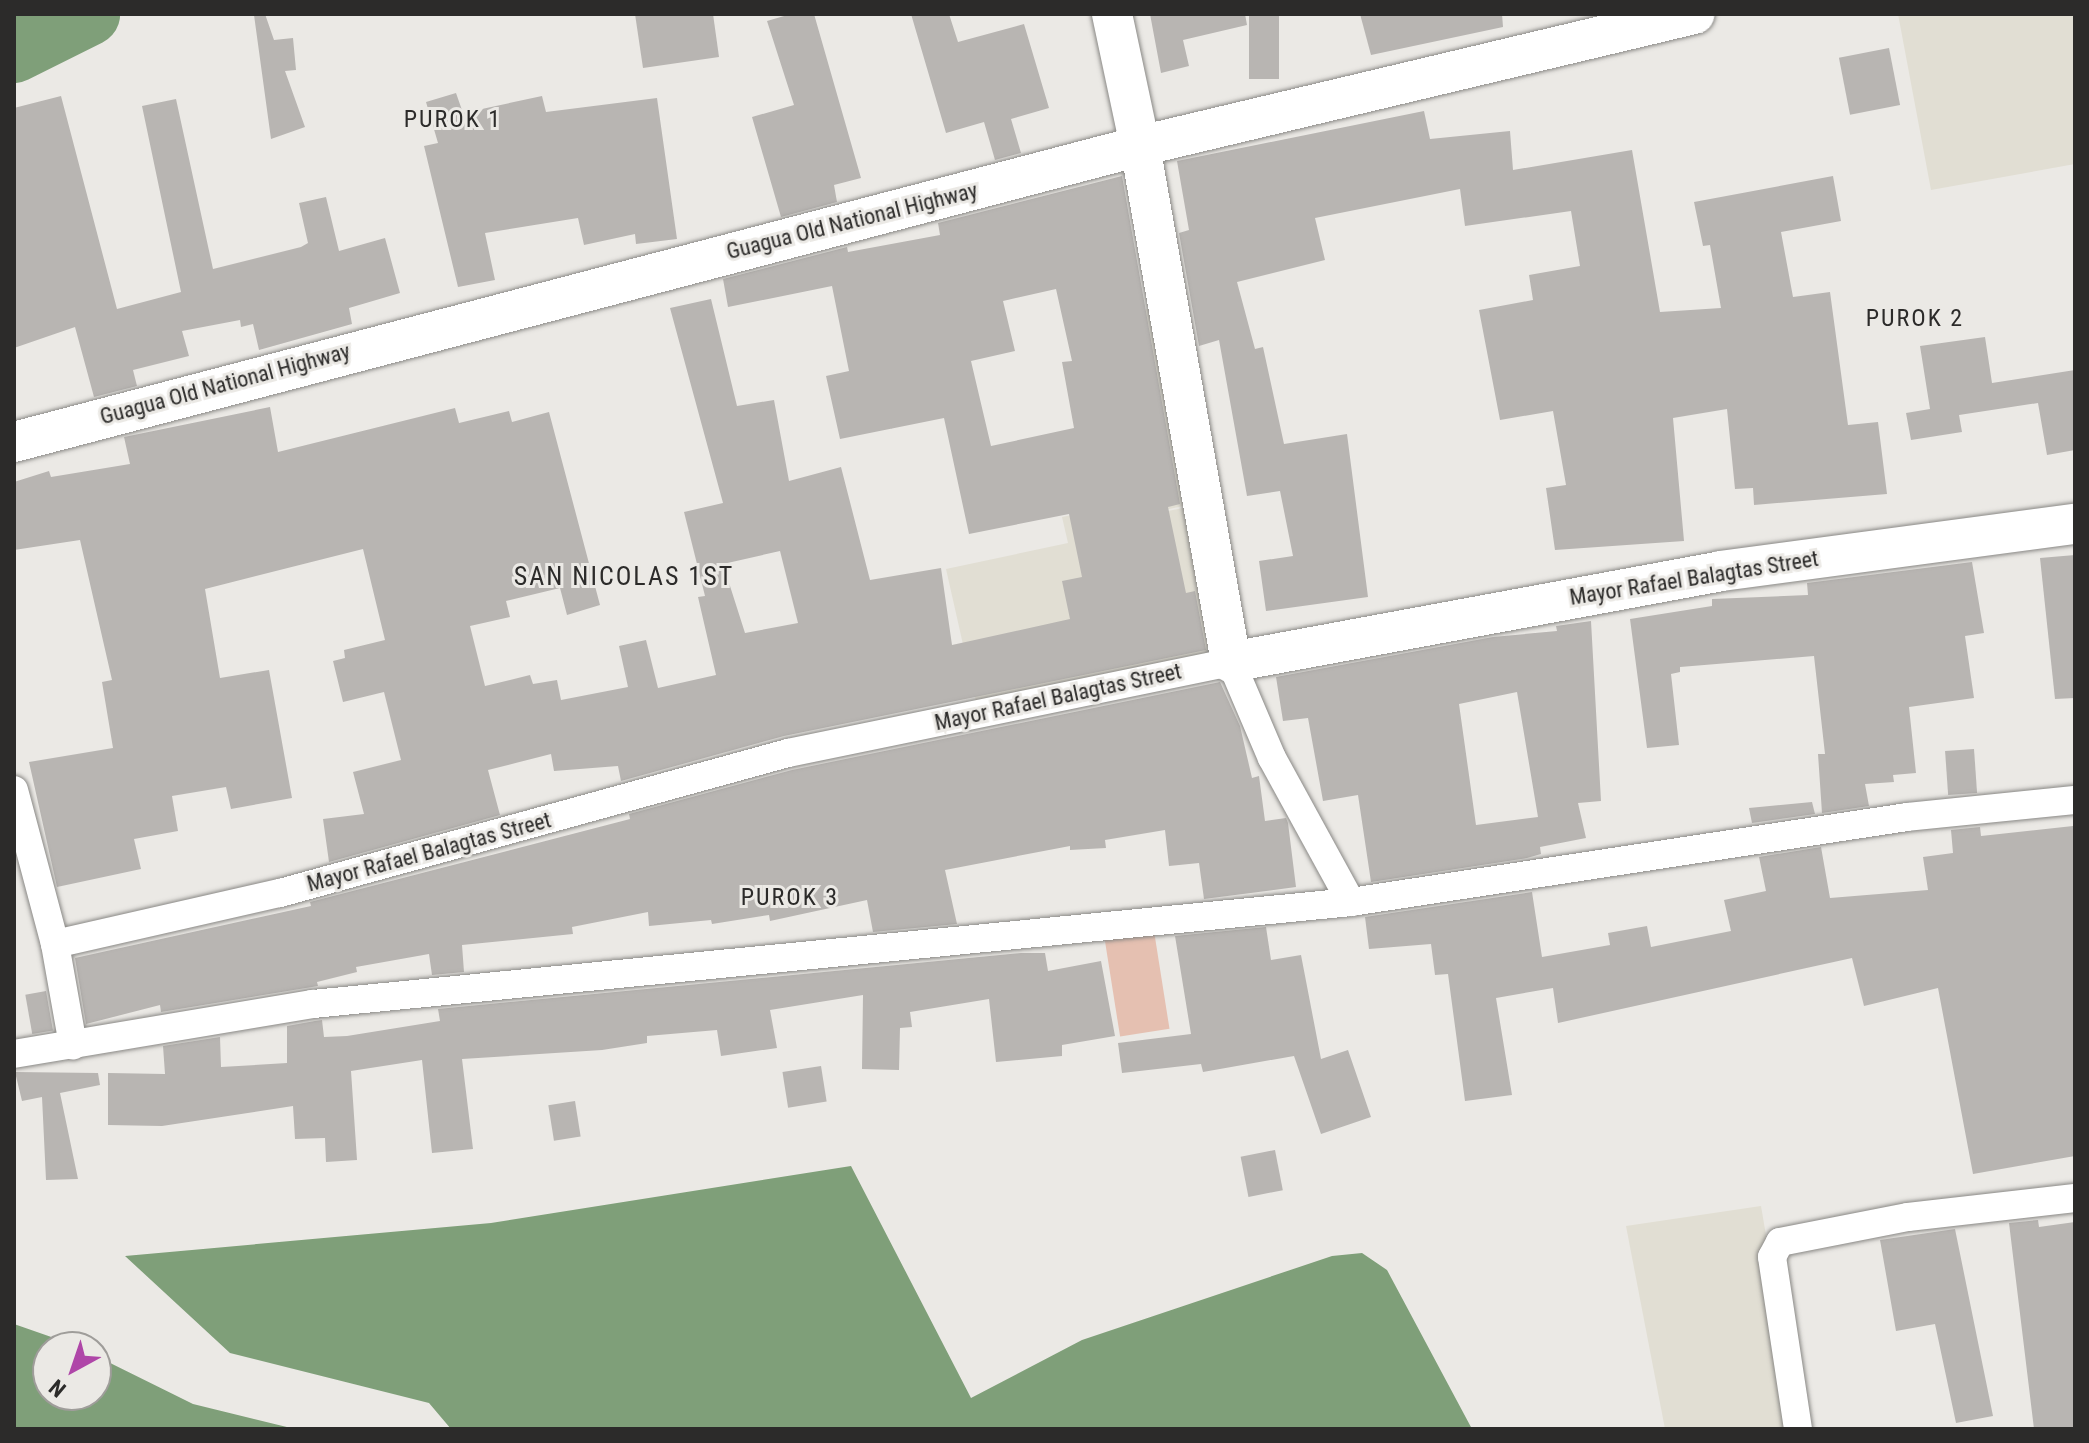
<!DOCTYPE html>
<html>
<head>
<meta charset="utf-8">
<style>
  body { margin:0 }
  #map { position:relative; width:2089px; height:1443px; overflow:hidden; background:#ebe9e5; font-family:"Roboto Condensed",sans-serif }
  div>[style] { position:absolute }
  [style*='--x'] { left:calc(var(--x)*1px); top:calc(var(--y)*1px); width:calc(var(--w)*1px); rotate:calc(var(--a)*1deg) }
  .built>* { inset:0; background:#e1ded3 }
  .green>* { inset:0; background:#e5c0b1; transform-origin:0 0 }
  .water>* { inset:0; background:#7f9f79 }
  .river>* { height:64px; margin:-32px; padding:0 32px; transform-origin:32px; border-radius:32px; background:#7f9f79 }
  .building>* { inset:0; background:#b8b5b2; transform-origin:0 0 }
  .roads { filter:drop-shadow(0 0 2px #898885) drop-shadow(0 0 2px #898885) }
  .street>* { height:28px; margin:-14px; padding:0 14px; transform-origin:14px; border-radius:14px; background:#fff }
  .secondary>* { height:40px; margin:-20px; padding:0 20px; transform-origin:20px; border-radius:20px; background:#fff }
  span { translate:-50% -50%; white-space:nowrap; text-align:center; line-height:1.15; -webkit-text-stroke:6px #ebe9e5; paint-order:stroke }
  .street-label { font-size:22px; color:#2c2b2a }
  .neighbourhood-label { font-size:24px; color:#2c2b2a; letter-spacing:2px }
  .quarter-label { font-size:26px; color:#2c2b2a; letter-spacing:2px }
  .frame { position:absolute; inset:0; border:16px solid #2c2b2a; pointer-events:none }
  .north { position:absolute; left:32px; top:1331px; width:80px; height:80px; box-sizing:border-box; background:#ebe9e5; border:2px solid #9f9d9a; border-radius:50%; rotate:220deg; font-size:22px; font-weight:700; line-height:32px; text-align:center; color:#2c2b2a }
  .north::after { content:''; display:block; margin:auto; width:28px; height:36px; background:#af46a8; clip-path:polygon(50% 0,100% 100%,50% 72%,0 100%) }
</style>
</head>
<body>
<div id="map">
  <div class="built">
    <i style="clip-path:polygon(1898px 14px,2075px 14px,2075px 164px,1931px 190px)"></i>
    <i style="clip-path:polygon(1160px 306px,1202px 502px,1094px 525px,1194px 506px,1228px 657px,978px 711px,946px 569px,1068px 543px,1062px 517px,1091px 511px,1095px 320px)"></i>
    <i style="clip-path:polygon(1761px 1206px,1799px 1429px,1665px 1429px,1626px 1226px)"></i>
  </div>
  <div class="green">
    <i style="left:1154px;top:931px;width:99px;height:50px;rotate:81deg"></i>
  </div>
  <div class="water">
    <i style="clip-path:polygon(851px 1166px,971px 1398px,1082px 1340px,1332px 1256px,1362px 1253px,1387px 1270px,1472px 1429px,451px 1429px,429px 1403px,230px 1353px,125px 1256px,491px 1223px)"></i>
    <i style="clip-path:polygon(14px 1324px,80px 1347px,48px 1347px,48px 1395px,96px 1395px,96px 1356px,193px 1404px,295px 1429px,14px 1429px)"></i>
  </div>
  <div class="river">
    <i style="--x:14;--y:51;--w:83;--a:-26.6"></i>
  </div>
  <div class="building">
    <i style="clip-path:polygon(265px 14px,274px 40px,293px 38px,296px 70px,285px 71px,305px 127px,271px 139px,254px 15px)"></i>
    <i style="clip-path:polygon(635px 14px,713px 14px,719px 57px,643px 68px)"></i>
    <i style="clip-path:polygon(791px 14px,814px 14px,861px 178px,834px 185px,837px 202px,781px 217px,752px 117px,794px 105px,767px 21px)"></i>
    <i style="clip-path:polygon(911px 14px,949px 14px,958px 42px,1024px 24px,1049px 108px,1011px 119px,1021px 153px,995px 160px,984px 122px,946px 133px)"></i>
    <i style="clip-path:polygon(1150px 14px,1245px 14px,1247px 25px,1183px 40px,1189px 66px,1161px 73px)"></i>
    <i style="left:1249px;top:14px;width:30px;height:65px"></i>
    <i style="clip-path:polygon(1360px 14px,1502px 14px,1503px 27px,1371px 55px)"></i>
    <i style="left:1889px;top:48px;width:58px;height:51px;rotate:79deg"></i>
    <i style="clip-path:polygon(456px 93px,463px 113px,542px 96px,546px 112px,657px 98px,677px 239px,636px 244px,635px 234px,584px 245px,578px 218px,485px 233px,495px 280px,458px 287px,424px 146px,438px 143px,426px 102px)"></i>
    <i style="clip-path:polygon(61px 96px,117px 309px,181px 292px,142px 106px,176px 99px,213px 269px,301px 247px,308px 243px,299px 203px,326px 197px,339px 251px,385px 238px,400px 293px,349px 308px,352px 324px,259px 350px,253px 324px,241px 327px,240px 320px,182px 331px,189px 356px,133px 370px,137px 386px,94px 397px,75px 327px,14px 348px,14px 108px)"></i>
    <i style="clip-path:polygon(1424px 111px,1430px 139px,1510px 131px,1513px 170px,1632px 150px,1660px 312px,1721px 308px,1710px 245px,1703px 246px,1694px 202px,1833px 176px,1841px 221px,1781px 232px,1793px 297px,1830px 292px,1848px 425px,1878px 422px,1887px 494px,1754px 505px,1753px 488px,1735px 489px,1727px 409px,1673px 418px,1684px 541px,1555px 550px,1546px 488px,1566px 485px,1553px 411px,1500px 420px,1479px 310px,1533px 300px,1529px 275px,1580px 266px,1571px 211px,1465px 226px,1460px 189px,1315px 218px,1325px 260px,1237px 282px,1255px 349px,1263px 347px,1284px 444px,1347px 434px,1368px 597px,1266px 611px,1259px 561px,1293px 556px,1280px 491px,1247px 496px,1219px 340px,1199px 346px,1179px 233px,1189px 230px,1177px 161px)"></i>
    <i style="clip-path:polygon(evenodd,1122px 176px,1180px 504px,1168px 507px,1186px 593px,1195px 591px,1206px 650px,784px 736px,621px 781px,618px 766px,554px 771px,551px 754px,488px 770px,500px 815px,329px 862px,323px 819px,364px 814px,353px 772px,401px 760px,384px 692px,343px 702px,333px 661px,345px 658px,344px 650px,385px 640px,363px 549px,205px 589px,220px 678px,269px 670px,292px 798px,231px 809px,226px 787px,172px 796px,178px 831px,134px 839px,141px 869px,57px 887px,29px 762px,113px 748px,102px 682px,112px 680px,80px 540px,14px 550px,14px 482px,49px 471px,51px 477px,130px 464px,124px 437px,270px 407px,278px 452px,455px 408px,459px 423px,509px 411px,512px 422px,549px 412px,600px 605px,567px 615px,560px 588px,506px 601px,510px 617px,470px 626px,485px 686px,530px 675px,533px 684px,557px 680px,561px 700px,628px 687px,619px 646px,646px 640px,658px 688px,716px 675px,698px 597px,705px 596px,684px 512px,723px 503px,670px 308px,711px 299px,737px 406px,774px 400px,789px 481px,841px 467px,870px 580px,941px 568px,952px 645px,1070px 619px,1062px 581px,1082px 577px,1069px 514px,969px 534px,944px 418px,840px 439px,826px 376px,849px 371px,832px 286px,728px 307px,723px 279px,847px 247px,848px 252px,940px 235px,938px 223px,1122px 176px,1056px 289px,1072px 361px,1062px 362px,1074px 428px,991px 446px,971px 361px,1015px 351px,1003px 301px,1056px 289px,1122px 176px,780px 551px,798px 623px,745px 633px,723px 564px,780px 551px)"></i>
    <i style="clip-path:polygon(1985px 337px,1992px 383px,2075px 370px,2075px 450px,2047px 455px,2038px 403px,1959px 415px,1962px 432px,1911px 440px,1906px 413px,1930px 409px,1920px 346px)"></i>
    <i style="clip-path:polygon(2075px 555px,2075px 698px,2055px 699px,2040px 558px)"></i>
    <i style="clip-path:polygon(1972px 562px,1984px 633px,1965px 636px,1974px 698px,1909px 707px,1916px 773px,1893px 775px,1894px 782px,1865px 784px,1869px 806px,1822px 813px,1818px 754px,1825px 754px,1814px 656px,1680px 667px,1680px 672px,1671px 674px,1679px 745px,1647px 748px,1630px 619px,1712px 606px,1712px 599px,1808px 595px,1807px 583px)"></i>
    <i style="clip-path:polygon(evenodd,1591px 621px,1601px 801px,1578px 803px,1586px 838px,1540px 847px,1541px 854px,1527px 858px,1371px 882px,1358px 795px,1323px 801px,1308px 718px,1283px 721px,1276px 677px,1493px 637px,1557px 631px,1556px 626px,1591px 621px,1517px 692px,1538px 817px,1476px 825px,1459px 704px,1517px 692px)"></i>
    <i style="clip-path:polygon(1220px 682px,1240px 726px,1252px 778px,1259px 776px,1265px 821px,1286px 818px,1288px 823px,1296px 887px,1204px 899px,1199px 863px,1169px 866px,1165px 830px,1105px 840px,1106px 848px,1070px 850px,1070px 846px,945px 870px,957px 924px,873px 932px,867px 900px,770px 921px,769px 915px,712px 924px,711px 920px,649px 926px,648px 912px,572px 927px,573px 934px,462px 945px,464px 972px,432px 975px,429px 954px,356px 967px,357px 972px,317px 982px,318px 986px,161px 1012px,160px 1005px,86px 1024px,75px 958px,311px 906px,310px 902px,630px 819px,629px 814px,792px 770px)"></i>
    <i style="left:1974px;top:749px;width:44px;height:29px;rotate:86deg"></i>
    <i style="clip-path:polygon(1812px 802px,1815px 814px,1752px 823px,1749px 808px)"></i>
    <i style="clip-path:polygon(2073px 826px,2075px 1156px,1973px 1174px,1938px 988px,1864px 1006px,1852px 958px,1558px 1023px,1553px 988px,1496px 998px,1512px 1095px,1465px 1101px,1448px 974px,1435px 975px,1431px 944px,1369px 949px,1365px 917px,1532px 892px,1542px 957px,1610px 945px,1608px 933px,1647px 926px,1651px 947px,1731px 931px,1724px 900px,1766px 891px,1759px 857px,1821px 847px,1830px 898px,1928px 890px,1923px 857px,1953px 853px,1951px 830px,1980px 827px,1981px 836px)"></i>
    <i style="clip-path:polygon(1266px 927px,1271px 960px,1301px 955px,1321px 1059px,1348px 1050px,1371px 1117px,1321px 1134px,1294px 1056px,1203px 1072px,1201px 1064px,1122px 1073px,1118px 1043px,1191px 1034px,1175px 936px)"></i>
    <i style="clip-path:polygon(1021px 953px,1045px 953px,1048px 971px,1101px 961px,1115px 1036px,1062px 1045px,1062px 1056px,996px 1062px,989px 999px,910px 1012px,912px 1027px,900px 1028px,899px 1070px,862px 1069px,863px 995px,770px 1010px,777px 1048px,721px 1056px,717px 1030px,647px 1036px,647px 1043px,602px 1050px,462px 1059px,473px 1149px,432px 1153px,422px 1060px,351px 1071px,357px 1160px,326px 1162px,325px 1138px,295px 1139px,293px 1106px,162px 1126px,108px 1125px,108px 1073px,165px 1074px,163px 1046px,220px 1037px,221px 1067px,287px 1063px,287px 1026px,315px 1021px,322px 1020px,324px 1037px,347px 1036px,440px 1021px,438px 1009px)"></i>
    <i style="left:46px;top:991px;width:40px;height:21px;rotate:80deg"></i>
    <i style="left:821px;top:1066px;width:36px;height:39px;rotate:81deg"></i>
    <i style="clip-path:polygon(15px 1072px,98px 1073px,100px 1085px,60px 1093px,78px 1179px,46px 1180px,42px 1097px,22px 1101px)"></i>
    <i style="left:575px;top:1101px;width:36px;height:27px;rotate:81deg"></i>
    <i style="left:1275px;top:1150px;width:41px;height:35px;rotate:79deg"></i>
    <i style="clip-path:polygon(2038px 1220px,2039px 1227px,2075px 1222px,2075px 1429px,2034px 1429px,2009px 1223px)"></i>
    <i style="clip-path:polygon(1955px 1229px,1993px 1416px,1956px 1423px,1935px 1324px,1896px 1331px,1880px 1240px)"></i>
  </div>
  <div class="roads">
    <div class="street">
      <i style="--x:14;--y:790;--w:159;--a:75.1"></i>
      <i style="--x:55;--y:944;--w:103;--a:79.9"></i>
      <i style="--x:55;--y:944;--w:231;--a:-12.8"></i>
      <i style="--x:280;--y:893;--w:527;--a:-15.41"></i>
      <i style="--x:788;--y:753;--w:452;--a:-11.6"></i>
      <i style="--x:1231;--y:662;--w:104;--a:66.9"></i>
      <i style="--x:1272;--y:758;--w:164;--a:61.3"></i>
      <i style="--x:14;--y:1054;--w:303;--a:-9.5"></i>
      <i style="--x:313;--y:1004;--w:1043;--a:-5.61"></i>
      <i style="--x:1351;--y:902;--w:562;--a:-8.69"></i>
      <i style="--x:1907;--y:817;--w:169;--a:-5.8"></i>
      <i style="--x:1798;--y:1429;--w:174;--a:-98.6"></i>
      <i style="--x:1772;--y:1257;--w:17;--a:-62"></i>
      <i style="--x:1780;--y:1242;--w:130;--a:-11.1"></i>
      <i style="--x:1908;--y:1217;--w:168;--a:-6.5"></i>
    </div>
    <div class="secondary">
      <i style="--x:1112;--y:14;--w:135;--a:78"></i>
      <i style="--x:1140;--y:146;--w:524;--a:80"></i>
      <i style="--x:1231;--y:662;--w:498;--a:-10.5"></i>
      <i style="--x:1721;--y:571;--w:357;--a:-7.6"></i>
      <i style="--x:14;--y:442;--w:1164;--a:-14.73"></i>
      <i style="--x:1140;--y:146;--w:570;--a:-13.4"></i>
    </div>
  </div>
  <div class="street-label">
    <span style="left:852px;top:221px;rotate:-14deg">Guagua Old National Highway</span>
    <span style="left:225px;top:384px;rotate:-15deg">Guagua Old National Highway</span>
    <span style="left:1694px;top:578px;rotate:-9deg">Mayor Rafael Balagtas Street</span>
    <span style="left:1058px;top:697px;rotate:-12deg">Mayor Rafael Balagtas Street</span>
    <span style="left:429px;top:852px;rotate:-15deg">Mayor Rafael Balagtas Street</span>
  </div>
  <div class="neighbourhood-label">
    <span style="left:453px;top:120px">PUROK 1</span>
    <span style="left:1915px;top:319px">PUROK 2</span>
    <span style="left:790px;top:898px">PUROK 3</span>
  </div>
  <div class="quarter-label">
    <span style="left:624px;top:577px">SAN NICOLAS 1ST</span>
  </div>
  <div class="frame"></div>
  <div class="north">N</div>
</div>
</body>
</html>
